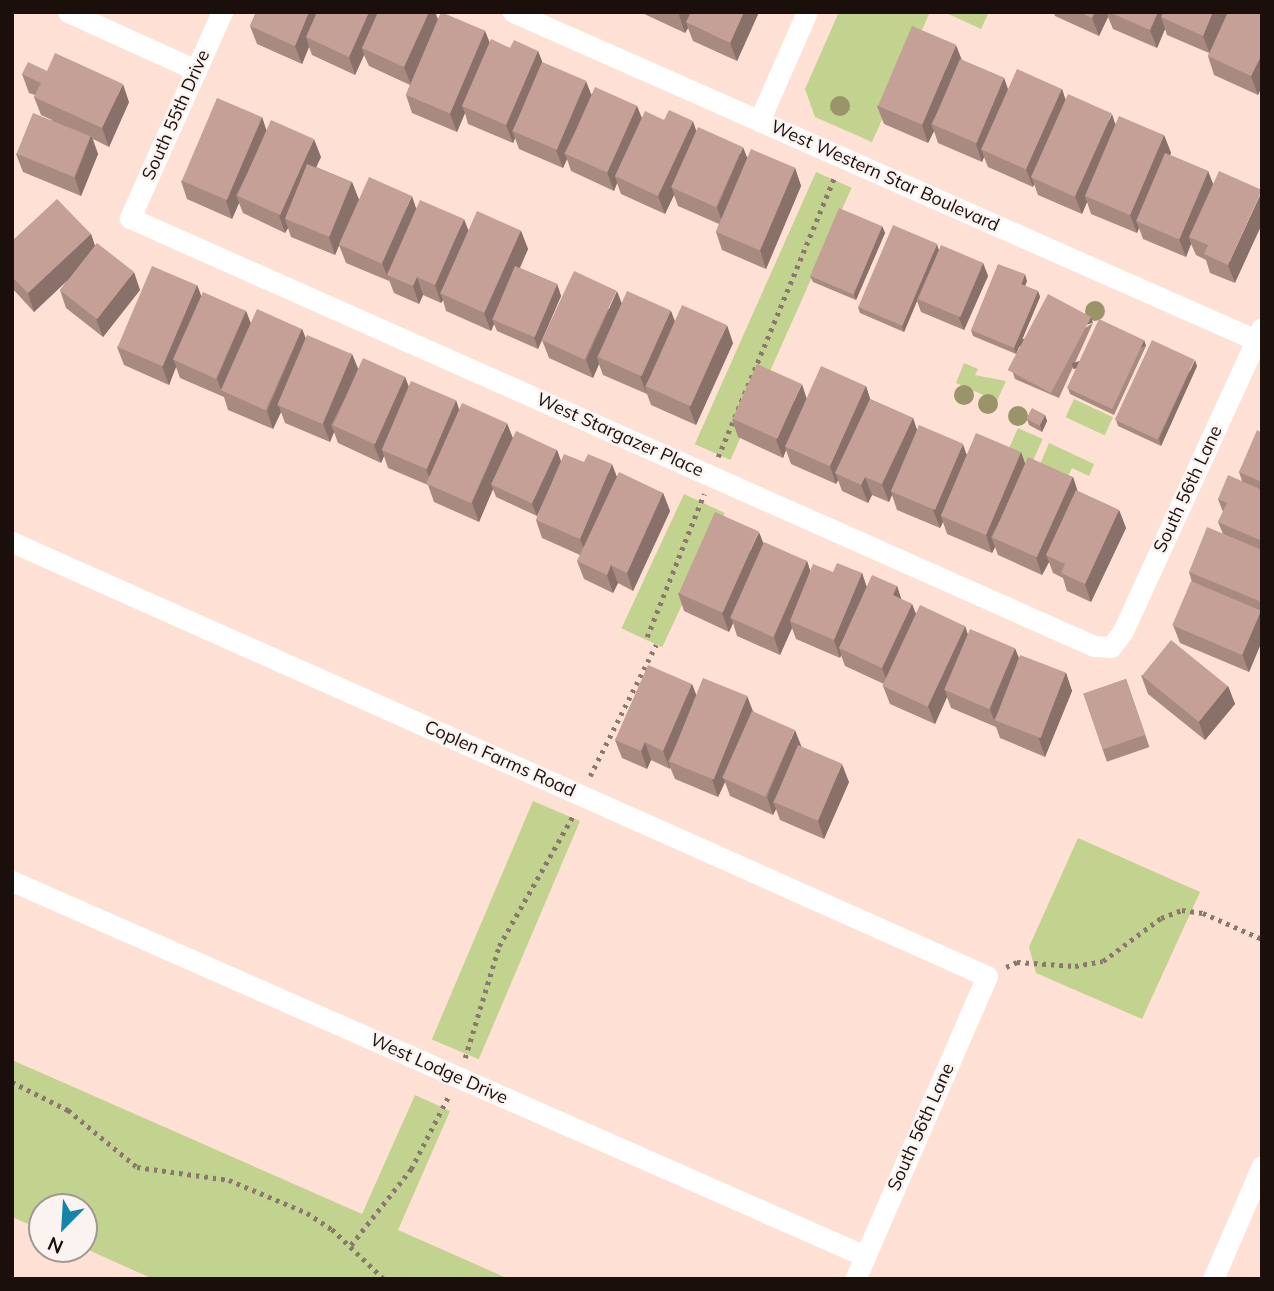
<!DOCTYPE html>
<html>
<head>
<meta charset="utf-8">
<style>
  body { margin:0 }
  #map { position:relative; width:1274px; height:1291px; overflow:hidden; background:#fee0d5; font-family:Mulish,sans-serif }
  div>[style] { position:absolute }
  [style*='--x'] { left:calc(var(--x)*1px); top:calc(var(--y)*1px); width:calc(var(--w)*1px); rotate:calc(var(--a)*1deg) }
  .green>* { inset:0; background:#c1d38f; transform-origin:0 0 }
  .path>* { height:4.5px; margin-top:-2.25px; transform-origin:0; background:repeating-linear-gradient(90deg,#8c776f 0 3.5px,transparent 0 8.5px) }
  .minor>* { height:21px; margin:-10.5px; padding:0 10.5px; transform-origin:10.5px; border-radius:10.5px; background:#fff }
  .trees>* { width:20px; height:20px; margin:-10px; border-radius:50%; background:#9a9569 }
  .wall>* { inset:0; background:#a98a81; transform-origin:0 0 }
  .shaded-wall>* { inset:0; background:#897069; transform-origin:0 0 }
  .building>* { inset:0; background:#c4a096; transform-origin:0 0 }
  span { translate:-50% -50%; white-space:nowrap; text-align:center; line-height:1.15; -webkit-text-stroke:5px #fbf3f0; paint-order:stroke }
  .street-label { font-size:18px; color:#1b0f0b }
  .frame { position:absolute; inset:0; border:14px solid #1b0f0b; pointer-events:none }
  .north { position:absolute; left:28px; top:1193px; width:70px; height:70px; box-sizing:border-box; background:#fbf3f0; border:2px solid #a19894; border-radius:50%; rotate:204deg; font-size:19px; font-weight:700; line-height:28px; text-align:center; color:#1b0f0b }
  .north::after { content:''; display:block; margin:auto; width:24px; height:32px; background:#1683ab; clip-path:polygon(50% 0,100% 100%,50% 72%,0 100%) }
</style>
</head>
<body>
<div id="map">
  <div class="green">
    <i style="clip-path:polygon(839px 12px,930px 12px,872px 142px,815px 117px,805px 89px)"></i>
    <i style="clip-path:polygon(944px 12px,989px 12px,981px 29px)"></i>
    <i style="left:816px;top:172px;width:39px;height:298px;rotate:24deg"></i>
    <i style="clip-path:polygon(964px 363px,978px 369px,975px 375px,1006px 381px,997px 401px,956px 383px)"></i>
    <i style="left:1074px;top:399px;width:43px;height:20px;rotate:25deg"></i>
    <i style="left:1018px;top:428px;width:27px;height:32px;rotate:24deg"></i>
    <i style="clip-path:polygon(1049px 443px,1094px 464px,1089px 476px,1072px 468px,1065px 483px,1037px 471px)"></i>
    <i style="left:684px;top:494px;width:45px;height:148px;rotate:25deg"></i>
    <i style="left:533px;top:801px;width:51px;height:259px;rotate:23deg"></i>
    <i style="clip-path:polygon(1078px 838px,1200px 892px,1142px 1019px,1036px 973px,1029px 947px)"></i>
    <i style="clip-path:polygon(12px 1060px,362px 1214px,415px 1095px,450px 1111px,398px 1230px,509px 1279px,153px 1279px,84px 1248px,84px 1207px,42px 1207px,42px 1230px,12px 1217px)"></i>
  </div>
  <div class="path">
    <i style="--x:718;--y:457;--w:302;--a:-67.4"></i>
    <i style="--x:647;--y:637;--w:154;--a:-68.3"></i>
    <i style="--x:590;--y:776;--w:147;--a:-63.3"></i>
    <i style="--x:1006;--y:967;--w:12;--a:-24"></i>
    <i style="--x:1017;--y:962;--w:58;--a:3.9"></i>
    <i style="--x:1075;--y:966;--w:28;--a:-10"></i>
    <i style="--x:1103;--y:961;--w:72;--a:-36.6"></i>
    <i style="--x:1161;--y:918;--w:22;--a:-21"></i>
    <i style="--x:1182;--y:910;--w:21;--a:8"></i>
    <i style="--x:1203;--y:913;--w:64;--a:23.8"></i>
    <i style="--x:465;--y:1058;--w:117;--a:-73.1"></i>
    <i style="--x:499;--y:946;--w:150;--a:-60.4"></i>
    <i style="--x:12;--y:1082;--w:63;--a:26.6"></i>
    <i style="--x:68;--y:1110;--w:89;--a:39.6"></i>
    <i style="--x:137;--y:1167;--w:93;--a:8"></i>
    <i style="--x:229;--y:1180;--w:85;--a:22.9"></i>
    <i style="--x:307;--y:1213;--w:30;--a:33"></i>
    <i style="--x:332;--y:1229;--w:72;--a:43.9"></i>
    <i style="--x:351;--y:1245;--w:97;--a:-51.7"></i>
    <i style="--x:411;--y:1169;--w:83;--a:-62.8"></i>
  </div>
  <div class="minor">
    <i style="--x:68;--y:12;--w:141;--a:24.4"></i>
    <i style="--x:222;--y:12;--w:226;--a:114.1"></i>
    <i style="--x:130;--y:218;--w:1055;--a:23.94"></i>
    <i style="--x:1094;--y:646;--w:17;--a:3"></i>
    <i style="--x:1111;--y:647;--w:20;--a:-53"></i>
    <i style="--x:1123;--y:631;--w:333;--a:-65.4"></i>
    <i style="--x:513;--y:12;--w:812;--a:23.82"></i>
    <i style="--x:759;--y:121;--w:119;--a:-66.2"></i>
    <i style="--x:12;--y:542;--w:1067;--a:24"></i>
    <i style="--x:987;--y:976;--w:331;--a:113.5"></i>
    <i style="--x:12;--y:881;--w:932;--a:23.73"></i>
    <i style="--x:1213;--y:1279;--w:123;--a:-66.6"></i>
  </div>
  <div class="trees">
    <i style="left:840px;top:106px"></i>
    <i style="left:1095px;top:311px"></i>
    <i style="left:964px;top:395px"></i>
    <i style="left:988px;top:404px"></i>
    <i style="left:1018px;top:416px"></i>
  </div>
  <div class="wall">
    <i style="clip-path:polygon(256px 12px,435px 12px,438px 19px,485px 31px,490px 43px,510px 48px,538px 51px,542px 62px,591px 94px,637px 106px,642px 118px,664px 120px,696px 131px,747px 157px,795px 168px,801px 186px,766px 269px,722px 250px,716px 232px,719px 224px,678px 206px,674px 195px,665px 214px,621px 194px,617px 183px,614px 191px,571px 171px,567px 159px,563px 168px,519px 149px,515px 138px,513px 143px,468px 124px,465px 113px,457px 132px,412px 113px,406px 95px,410px 85px,369px 66px,364px 55px,355px 75px,312px 55px,309px 47px,302px 64px,257px 44px,250px 26px)"></i>
    <i style="clip-path:polygon(640px 12px,759px 12px,737px 61px,693px 41px,688px 28px,685px 33px)"></i>
    <i style="clip-path:polygon(1054px 12px,1262px 12px,1262px 86px,1258px 95px,1214px 75px,1208px 56px,1209px 53px,1167px 35px,1165px 29px,1157px 48px,1113px 29px,1108px 17px,1099px 36px,1055px 16px)"></i>
    <i style="clip-path:polygon(962px 60px,1004px 78px,1008px 89px,1062px 89px,1065px 99px,1116px 124px,1164px 135px,1171px 153px,1170px 155px,1208px 171px,1213px 184px,1235px 283px,1210px 273px,1206px 260px,1196px 255px,1191px 244px,1186px 257px,1143px 239px,1139px 228px,1137px 233px,1091px 214px,1087px 202px,1082px 214px,1038px 195px,1034px 184px,1033px 187px,988px 167px,984px 157px,982px 162px,938px 143px,934px 131px,928px 143px,884px 124px,877px 106px)"></i>
    <i style="clip-path:polygon(47px 71px,129px 102px,109px 147px,93px 139px,98px 154px,81px 196px,23px 172px,16px 154px,52px 120px,41px 115px,34px 97px,35px 95px,29px 93px,22px 74px)"></i>
    <i style="clip-path:polygon(262px 117px,266px 130px,321px 157px,316px 167px,352px 182px,359px 200px,416px 208px,468px 230px,521px 231px,528px 249px,520px 268px,557px 284px,561px 296px,538px 349px,497px 331px,494px 324px,491px 331px,446px 311px,443px 300px,441px 303px,423px 295px,419px 304px,394px 293px,389px 280px,389px 281px,346px 263px,339px 245px,335px 255px,291px 237px,288px 228px,285px 233px,243px 213px,239px 203px,232px 219px,187px 199px,181px 181px)"></i>
    <i style="clip-path:polygon(882px 226px,885px 233px,856px 300px,813px 282px,810px 276px)"></i>
    <i style="clip-path:polygon(91px 234px,95px 246px,140px 290px,103px 337px,66px 308px,60px 290px,67px 281px,34px 312px,12px 288px,12px 241px)"></i>
    <i style="clip-path:polygon(939px 249px,983px 263px,988px 276px,964px 330px,921px 312px,917px 301px,904px 332px,860px 313px,858px 307px)"></i>
    <i style="clip-path:polygon(1027px 281px,1025px 286px,1038px 291px,1040px 297px,1016px 354px,973px 336px,971px 330px)"></i>
    <i style="clip-path:polygon(197px 285px,201px 296px,246px 311px,251px 324px,302px 329px,306px 339px,352px 354px,358px 368px,405px 377px,409px 387px,460px 410px,513px 438px,557px 450px,561px 461px,617px 477px,663px 493px,670px 511px,633px 591px,618px 583px,613px 593px,584px 579px,577px 561px,580px 555px,542px 538px,536px 520px,550px 486px,537px 516px,496px 497px,493px 489px,479px 522px,434px 502px,428px 485px,388px 468px,384px 456px,381px 463px,338px 443px,334px 432px,330px 442px,285px 423px,281px 412px,273px 429px,228px 410px,224px 397px,180px 378px,176px 367px,169px 385px,124px 365px,117px 347px)"></i>
    <i style="clip-path:polygon(621px 303px,671px 311px,675px 321px,733px 343px,696px 425px,651px 405px,647px 394px,603px 375px,599px 364px,593px 378px,549px 358px,542px 340px)"></i>
    <i style="clip-path:polygon(1093px 323px,1059px 398px,1015px 379px,1013px 373px)"></i>
    <i style="clip-path:polygon(1144px 340px,1146px 346px,1114px 415px,1070px 394px,1068px 388px)"></i>
    <i style="clip-path:polygon(1197px 366px,1161px 446px,1118px 426px,1116px 420px)"></i>
    <i style="clip-path:polygon(866px 386px,870px 399px,913px 418px,917px 430px,967px 454px,1021px 452px,1025px 463px,1073px 477px,1077px 491px,1119px 510px,1126px 528px,1091px 602px,1067px 591px,1063px 578px,1053px 573px,1049px 562px,1042px 575px,998px 555px,995px 547px,992px 553px,947px 534px,943px 522px,940px 528px,897px 510px,892px 495px,889px 502px,872px 495px,868px 503px,842px 491px,838px 480px,836px 484px,791px 464px,786px 450px,783px 458px,738px 437px,732px 419px,807px 398px)"></i>
    <i style="clip-path:polygon(1045px 415px,1047px 421px,1042px 432px,1029px 425px,1027px 419px)"></i>
    <i style="clip-path:polygon(1262px 433px,1262px 641px,1249px 672px,1180px 643px,1173px 625px,1192px 582px,1189px 572px,1223px 534px,1218px 522px,1223px 512px,1218px 499px,1242px 481px,1239px 472px)"></i>
    <i style="clip-path:polygon(763px 543px,807px 561px,810px 571px,862px 573px,867px 587px,897px 586px,901px 599px,912px 604px,916px 614px,965px 626px,968px 635px,1019px 658px,1066px 673px,1072px 691px,1045px 757px,1000px 738px,996px 727px,951px 708px,947px 697px,935px 724px,890px 704px,883px 686px,884px 684px,845px 666px,841px 655px,840px 658px,796px 639px,792px 628px,780px 655px,737px 636px,733px 623px,729px 632px,684px 611px,678px 593px)"></i>
    <i style="clip-path:polygon(1141px 675px,1228px 686px,1235px 704px,1205px 740px,1148px 694px)"></i>
    <i style="left:1126px;top:679px;width:72px;height:45px;rotate:71deg"></i>
    <i style="clip-path:polygon(692px 684px,696px 695px,747px 696px,753px 711px,849px 782px,824px 839px,780px 820px,776px 809px,773px 815px,730px 796px,725px 782px,718px 797px,675px 779px,670px 767px,670px 769px,651px 760px,647px 769px,622px 758px,615px 740px)"></i>
  </div>
  <div class="shaded-wall">
    <i style="clip-path:polygon(309px 12px,324px 12px,306px 37px,309px 47px,302px 64px,295px 46px)"></i>
    <i style="clip-path:polygon(369px 12px,384px 12px,362px 48px,364px 55px,355px 75px,349px 57px)"></i>
    <i style="clip-path:polygon(429px 12px,435px 12px,439px 23px,411px 85px,404px 67px)"></i>
    <i style="clip-path:polygon(680px 12px,695px 12px,686px 22px,688px 28px,685px 33px,679px 15px)"></i>
    <i style="clip-path:polygon(744px 12px,759px 12px,737px 61px,730px 43px)"></i>
    <i style="clip-path:polygon(1095px 12px,1107px 12px,1108px 17px,1099px 36px,1092px 18px)"></i>
    <i style="clip-path:polygon(1158px 12px,1172px 12px,1161px 17px,1165px 29px,1157px 48px,1150px 30px)"></i>
    <i style="clip-path:polygon(1213px 12px,1228px 12px,1210px 54px,1203px 36px)"></i>
    <i style="clip-path:polygon(485px 31px,492px 49px,462px 106px,465px 113px,457px 132px,450px 114px)"></i>
    <i style="clip-path:polygon(956px 45px,963px 63px,931px 124px,934px 131px,928px 143px,922px 125px)"></i>
    <i style="clip-path:polygon(538px 51px,545px 69px,512px 131px,515px 138px,513px 143px,506px 125px)"></i>
    <i style="clip-path:polygon(1262px 54px,1262px 86px,1258px 95px,1251px 76px)"></i>
    <i style="clip-path:polygon(1004px 78px,1010px 96px,981px 149px,984px 157px,982px 162px,976px 144px)"></i>
    <i style="clip-path:polygon(586px 81px,593px 99px,564px 153px,567px 159px,563px 168px,556px 150px)"></i>
    <i style="clip-path:polygon(123px 84px,129px 102px,109px 147px,102px 128px)"></i>
    <i style="clip-path:polygon(1062px 89px,1068px 107px,1031px 177px,1034px 184px,1033px 187px,1026px 169px)"></i>
    <i style="clip-path:polygon(637px 106px,644px 125px,615px 176px,617px 183px,614px 191px,607px 172px)"></i>
    <i style="clip-path:polygon(1112px 114px,1118px 132px,1085px 196px,1087px 202px,1082px 214px,1075px 196px)"></i>
    <i style="clip-path:polygon(262px 117px,268px 135px,236px 195px,239px 203px,232px 219px,226px 200px)"></i>
    <i style="clip-path:polygon(693px 121px,699px 139px,672px 188px,674px 195px,665px 214px,658px 196px)"></i>
    <i style="clip-path:polygon(1164px 135px,1171px 153px,1141px 223px,1136px 221px,1139px 228px,1137px 233px,1130px 215px)"></i>
    <i style="clip-path:polygon(91px 136px,98px 154px,81px 196px,75px 178px)"></i>
    <i style="clip-path:polygon(314px 139px,321px 157px,291px 221px,285px 219px,288px 228px,285px 233px,279px 215px)"></i>
    <i style="clip-path:polygon(743px 147px,750px 165px,724px 226px,717px 208px)"></i>
    <i style="clip-path:polygon(795px 168px,801px 186px,766px 269px,760px 250px)"></i>
    <i style="clip-path:polygon(1208px 171px,1215px 189px,1189px 237px,1191px 244px,1186px 257px,1179px 239px)"></i>
    <i style="clip-path:polygon(352px 182px,359px 200px,335px 255px,329px 237px)"></i>
    <i style="clip-path:polygon(1262px 191px,1262px 224px,1235px 283px,1228px 265px)"></i>
    <i style="clip-path:polygon(412px 196px,418px 214px,387px 275px,389px 281px,382px 263px)"></i>
    <i style="clip-path:polygon(464px 219px,471px 237px,440px 293px,443px 300px,441px 303px,435px 285px)"></i>
    <i style="clip-path:polygon(882px 226px,885px 233px,856px 300px,854px 294px)"></i>
    <i style="clip-path:polygon(521px 231px,528px 249px,496px 321px,492px 319px,494px 324px,491px 331px,484px 313px)"></i>
    <i style="clip-path:polygon(91px 234px,97px 252px,34px 312px,28px 293px)"></i>
    <i style="clip-path:polygon(937px 244px,939px 251px,917px 299px,917px 301px,904px 332px,902px 326px)"></i>
    <i style="clip-path:polygon(983px 263px,988px 276px,964px 330px,959px 318px)"></i>
    <i style="clip-path:polygon(134px 272px,140px 290px,103px 337px,96px 319px)"></i>
    <i style="clip-path:polygon(1025px 274px,1027px 281px,1023px 290px,1021px 284px)"></i>
    <i style="clip-path:polygon(417px 277px,423px 295px,419px 304px,413px 286px)"></i>
    <i style="clip-path:polygon(557px 284px,561px 296px,538px 349px,534px 337px)"></i>
    <i style="clip-path:polygon(197px 285px,204px 303px,174px 360px,176px 367px,169px 385px,162px 366px)"></i>
    <i style="clip-path:polygon(617px 291px,624px 309px,597px 357px,599px 364px,593px 378px,586px 360px)"></i>
    <i style="clip-path:polygon(1038px 291px,1040px 297px,1016px 354px,1014px 348px)"></i>
    <i style="clip-path:polygon(246px 311px,253px 329px,222px 392px,217px 379px)"></i>
    <i style="clip-path:polygon(671px 311px,677px 329px,645px 386px,647px 395px,640px 376px)"></i>
    <i style="left:1091px;top:317px;width:6px;height:82px;rotate:72deg"></i>
    <i style="clip-path:polygon(727px 325px,733px 343px,696px 425px,689px 407px)"></i>
    <i style="clip-path:polygon(302px 329px,309px 347px,278px 405px,281px 412px,273px 429px,267px 411px)"></i>
    <i style="left:1144px;top:340px;width:6px;height:76px;rotate:72deg"></i>
    <i style="clip-path:polygon(352px 354px,359px 372px,331px 425px,334px 432px,330px 442px,323px 424px)"></i>
    <i style="clip-path:polygon(1195px 360px,1197px 366px,1161px 446px,1159px 439px)"></i>
    <i style="clip-path:polygon(405px 377px,412px 396px,382px 450px,384px 456px,381px 463px,374px 445px)"></i>
    <i style="clip-path:polygon(802px 384px,808px 403px,785px 446px,786px 450px,783px 458px,776px 440px)"></i>
    <i style="clip-path:polygon(866px 386px,872px 405px,835px 473px,838px 480px,836px 484px,830px 466px)"></i>
    <i style="clip-path:polygon(456px 400px,462px 418px,433px 487px,426px 469px)"></i>
    <i style="clip-path:polygon(1045px 415px,1047px 421px,1042px 432px,1040px 425px)"></i>
    <i style="clip-path:polygon(913px 418px,919px 436px,891px 491px,892px 495px,889px 502px,882px 484px)"></i>
    <i style="clip-path:polygon(507px 423px,514px 441px,491px 484px,493px 489px,479px 522px,472px 503px)"></i>
    <i style="clip-path:polygon(963px 444px,969px 462px,941px 516px,943px 522px,940px 528px,933px 510px)"></i>
    <i style="clip-path:polygon(557px 450px,561px 462px,537px 516px,532px 504px)"></i>
    <i style="clip-path:polygon(1021px 452px,1027px 470px,991px 537px,995px 547px,992px 553px,986px 535px)"></i>
    <i style="clip-path:polygon(612px 464px,619px 482px,587px 557px,580px 539px)"></i>
    <i style="clip-path:polygon(865px 477px,872px 495px,868px 503px,861px 485px)"></i>
    <i style="clip-path:polygon(1073px 477px,1079px 495px,1046px 555px,1049px 562px,1042px 575px,1036px 557px)"></i>
    <i style="clip-path:polygon(663px 493px,670px 511px,633px 591px,627px 573px)"></i>
    <i style="clip-path:polygon(1119px 510px,1126px 528px,1091px 602px,1085px 584px)"></i>
    <i style="clip-path:polygon(759px 532px,766px 550px,731px 618px,733px 623px,729px 632px,722px 613px)"></i>
    <i style="clip-path:polygon(807px 561px,813px 579px,790px 621px,792px 628px,780px 655px,774px 637px)"></i>
    <i style="clip-path:polygon(611px 565px,618px 583px,613px 593px,607px 575px)"></i>
    <i style="clip-path:polygon(862px 573px,868px 592px,839px 648px,841px 655px,840px 658px,834px 640px)"></i>
    <i style="clip-path:polygon(897px 586px,903px 604px,893px 595px)"></i>
    <i style="clip-path:polygon(912px 604px,919px 622px,889px 687px,882px 668px)"></i>
    <i style="clip-path:polygon(1261px 611px,1262px 614px,1262px 641px,1249px 672px,1242px 654px)"></i>
    <i style="clip-path:polygon(965px 626px,971px 644px,945px 690px,947px 697px,935px 724px,928px 706px)"></i>
    <i style="clip-path:polygon(1015px 648px,1022px 666px,994px 720px,990px 709px)"></i>
    <i style="clip-path:polygon(1066px 673px,1072px 691px,1045px 757px,1039px 739px)"></i>
    <i style="clip-path:polygon(692px 684px,699px 702px,668px 761px,670px 767px,670px 769px,663px 751px)"></i>
    <i style="clip-path:polygon(1228px 686px,1235px 704px,1205px 740px,1199px 722px)"></i>
    <i style="clip-path:polygon(747px 696px,754px 715px,723px 778px,725px 782px,718px 797px,712px 779px)"></i>
    <i style="clip-path:polygon(795px 730px,802px 748px,773px 802px,776px 809px,773px 815px,767px 797px)"></i>
    <i style="clip-path:polygon(645px 742px,651px 760px,647px 769px,641px 751px)"></i>
    <i style="clip-path:polygon(842px 764px,849px 782px,824px 839px,818px 821px)"></i>
  </div>
  <div class="building">
    <i style="clip-path:polygon(256px 12px,309px 12px,295px 46px,250px 26px)"></i>
    <i style="clip-path:polygon(317px 12px,369px 12px,349px 57px,306px 37px)"></i>
    <i style="clip-path:polygon(378px 12px,429px 12px,404px 67px,362px 48px)"></i>
    <i style="left:441px;top:12px;width:48px;height:90px;rotate:23deg"></i>
    <i style="clip-path:polygon(691px 12px,744px 12px,730px 43px,686px 22px)"></i>
    <i style="clip-path:polygon(1079px 12px,1095px 12px,1092px 18px)"></i>
    <i style="clip-path:polygon(1109px 12px,1158px 12px,1150px 30px)"></i>
    <i style="clip-path:polygon(1163px 12px,1213px 12px,1203px 36px,1161px 17px)"></i>
    <i style="clip-path:polygon(1228px 12px,1262px 12px,1262px 54px,1251px 76px,1208px 56px)"></i>
    <i style="left:912px;top:26px;width:48px;height:87px;rotate:23deg"></i>
    <i style="clip-path:polygon(491px 39px,510px 48px,514px 40px,538px 51px,506px 125px,462px 106px)"></i>
    <i style="clip-path:polygon(55px 53px,123px 84px,102px 128px,34px 97px,41px 83px,22px 74px,28px 62px,47px 71px)"></i>
    <i style="left:960px;top:59px;width:48px;height:71px;rotate:23deg"></i>
    <i style="left:542px;top:62px;width:48px;height:75px;rotate:23deg"></i>
    <i style="left:1017px;top:69px;width:49px;height:88px;rotate:24deg"></i>
    <i style="left:595px;top:87px;width:46px;height:73px;rotate:24deg"></i>
    <i style="left:1068px;top:94px;width:48px;height:91px;rotate:24deg"></i>
    <i style="left:217px;top:98px;width:49px;height:90px;rotate:23deg"></i>
    <i style="clip-path:polygon(669px 110px,693px 121px,658px 196px,615px 176px,645px 111px,664px 120px)"></i>
    <i style="left:33px;top:113px;width:62px;height:44px;rotate:22deg"></i>
    <i style="left:1119px;top:116px;width:49px;height:87px;rotate:23deg"></i>
    <i style="left:271px;top:120px;width:47px;height:83px;rotate:24deg"></i>
    <i style="left:698px;top:127px;width:49px;height:66px;rotate:24deg"></i>
    <i style="left:751px;top:149px;width:48px;height:90px;rotate:23deg"></i>
    <i style="left:1165px;top:153px;width:47px;height:74px;rotate:23deg"></i>
    <i style="left:307px;top:164px;width:48px;height:59px;rotate:22deg"></i>
    <i style="clip-path:polygon(1219px 171px,1262px 190px,1228px 265px,1204px 254px,1208px 245px,1189px 237px)"></i>
    <i style="left:369px;top:177px;width:47px;height:74px;rotate:24deg"></i>
    <i style="clip-path:polygon(57px 199px,91px 234px,28px 293px,12px 277px,12px 241px)"></i>
    <i style="clip-path:polygon(420px 200px,464px 219px,435px 285px,417px 277px,413px 286px,387px 275px)"></i>
    <i style="left:839px;top:208px;width:47px;height:74px;rotate:23deg"></i>
    <i style="left:477px;top:211px;width:48px;height:90px;rotate:24deg"></i>
    <i style="left:893px;top:225px;width:48px;height:89px;rotate:23deg"></i>
    <i style="left:97px;top:243px;width:47px;height:60px;rotate:38deg"></i>
    <i style="left:941px;top:245px;width:46px;height:59px;rotate:23deg"></i>
    <i style="clip-path:polygon(998px 264px,1025px 274px,1021px 284px,1038px 291px,1014px 348px,971px 330px)"></i>
    <i style="left:152px;top:266px;width:49px;height:88px;rotate:23deg"></i>
    <i style="left:515px;top:266px;width:46px;height:58px;rotate:23deg"></i>
    <i style="left:574px;top:271px;width:47px;height:76px;rotate:25deg"></i>
    <i style="left:627px;top:291px;width:48px;height:72px;rotate:24deg"></i>
    <i style="left:203px;top:292px;width:47px;height:74px;rotate:24deg"></i>
    <i style="left:1048px;top:294px;width:49px;height:86px;rotate:28deg"></i>
    <i style="left:682px;top:305px;width:49px;height:89px;rotate:24deg"></i>
    <i style="left:257px;top:309px;width:49px;height:89px;rotate:24deg"></i>
    <i style="left:1099px;top:319px;width:50px;height:76px;rotate:25deg"></i>
    <i style="left:307px;top:335px;width:49px;height:76px;rotate:23deg"></i>
    <i style="left:1152px;top:340px;width:47px;height:88px;rotate:25deg"></i>
    <i style="left:363px;top:358px;width:46px;height:74px;rotate:24deg"></i>
    <i style="left:757px;top:364px;width:49px;height:60px;rotate:24deg"></i>
    <i style="left:821px;top:366px;width:49px;height:88px;rotate:24deg"></i>
    <i style="left:411px;top:381px;width:49px;height:75px;rotate:23deg"></i>
    <i style="clip-path:polygon(870px 399px,913px 418px,882px 484px,865px 477px,861px 485px,835px 473px)"></i>
    <i style="left:462px;top:403px;width:49px;height:88px;rotate:24deg"></i>
    <i style="left:1032px;top:408px;width:15px;height:12px;rotate:28deg"></i>
    <i style="left:919px;top:425px;width:48px;height:72px;rotate:23deg"></i>
    <i style="clip-path:polygon(1257px 430px,1262px 433px,1262px 482px,1239px 472px)"></i>
    <i style="left:516px;top:431px;width:45px;height:59px;rotate:25deg"></i>
    <i style="left:976px;top:433px;width:49px;height:90px;rotate:23deg"></i>
    <i style="clip-path:polygon(564px 454px,584px 462px,588px 454px,612px 464px,580px 539px,536px 520px)"></i>
    <i style="left:1028px;top:457px;width:49px;height:88px;rotate:24deg"></i>
    <i style="clip-path:polygon(619px 472px,663px 493px,627px 573px,611px 565px,607px 575px,577px 561px)"></i>
    <i style="clip-path:polygon(1228px 475px,1262px 490px,1262px 541px,1218px 522px,1227px 503px,1218px 499px)"></i>
    <i style="clip-path:polygon(1076px 490px,1119px 510px,1085px 584px,1061px 573px,1065px 564px,1046px 555px)"></i>
    <i style="left:715px;top:512px;width:48px;height:89px;rotate:24deg"></i>
    <i style="clip-path:polygon(1207px 527px,1262px 550px,1262px 602px,1189px 572px)"></i>
    <i style="left:764px;top:542px;width:47px;height:83px;rotate:24deg"></i>
    <i style="clip-path:polygon(837px 563px,862px 573px,834px 640px,790px 621px,813px 564px,833px 572px)"></i>
    <i style="clip-path:polygon(872px 575px,897px 586px,893px 595px,912px 604px,882px 668px,839px 648px)"></i>
    <i style="left:1191px;top:581px;width:76px;height:48px;rotate:23deg"></i>
    <i style="left:920px;top:605px;width:50px;height:89px;rotate:25deg"></i>
    <i style="left:970px;top:629px;width:49px;height:66px;rotate:23deg"></i>
    <i style="left:1171px;top:640px;width:73px;height:46px;rotate:39deg"></i>
    <i style="left:1020px;top:655px;width:49px;height:70px;rotate:21deg"></i>
    <i style="clip-path:polygon(648px 665px,692px 684px,663px 751px,645px 742px,641px 751px,615px 740px)"></i>
    <i style="left:703px;top:678px;width:48px;height:90px;rotate:22deg"></i>
    <i style="left:1126px;top:679px;width:59px;height:45px;rotate:71deg"></i>
    <i style="left:752px;top:711px;width:47px;height:73px;rotate:24deg"></i>
    <i style="left:798px;top:745px;width:48px;height:62px;rotate:23deg"></i>
  </div>
  <div class="street-label">
    <span style="left:176px;top:115px;rotate:-66deg">South 55th Drive</span>
    <span style="left:885px;top:176px;rotate:24deg">West Western Star Boulevard</span>
    <span style="left:620px;top:435px;rotate:24deg">West Stargazer Place</span>
    <span style="left:1188px;top:489px;rotate:-65deg">South 56th Lane</span>
    <span style="left:500px;top:759px;rotate:24deg">Coplen Farms Road</span>
    <span style="left:439px;top:1069px;rotate:24deg">West Lodge Drive</span>
    <span style="left:921px;top:1127px;rotate:-66deg">South 56th Lane</span>
  </div>
  <div class="frame"></div>
  <div class="north">N</div>
</div>
</body>
</html>
